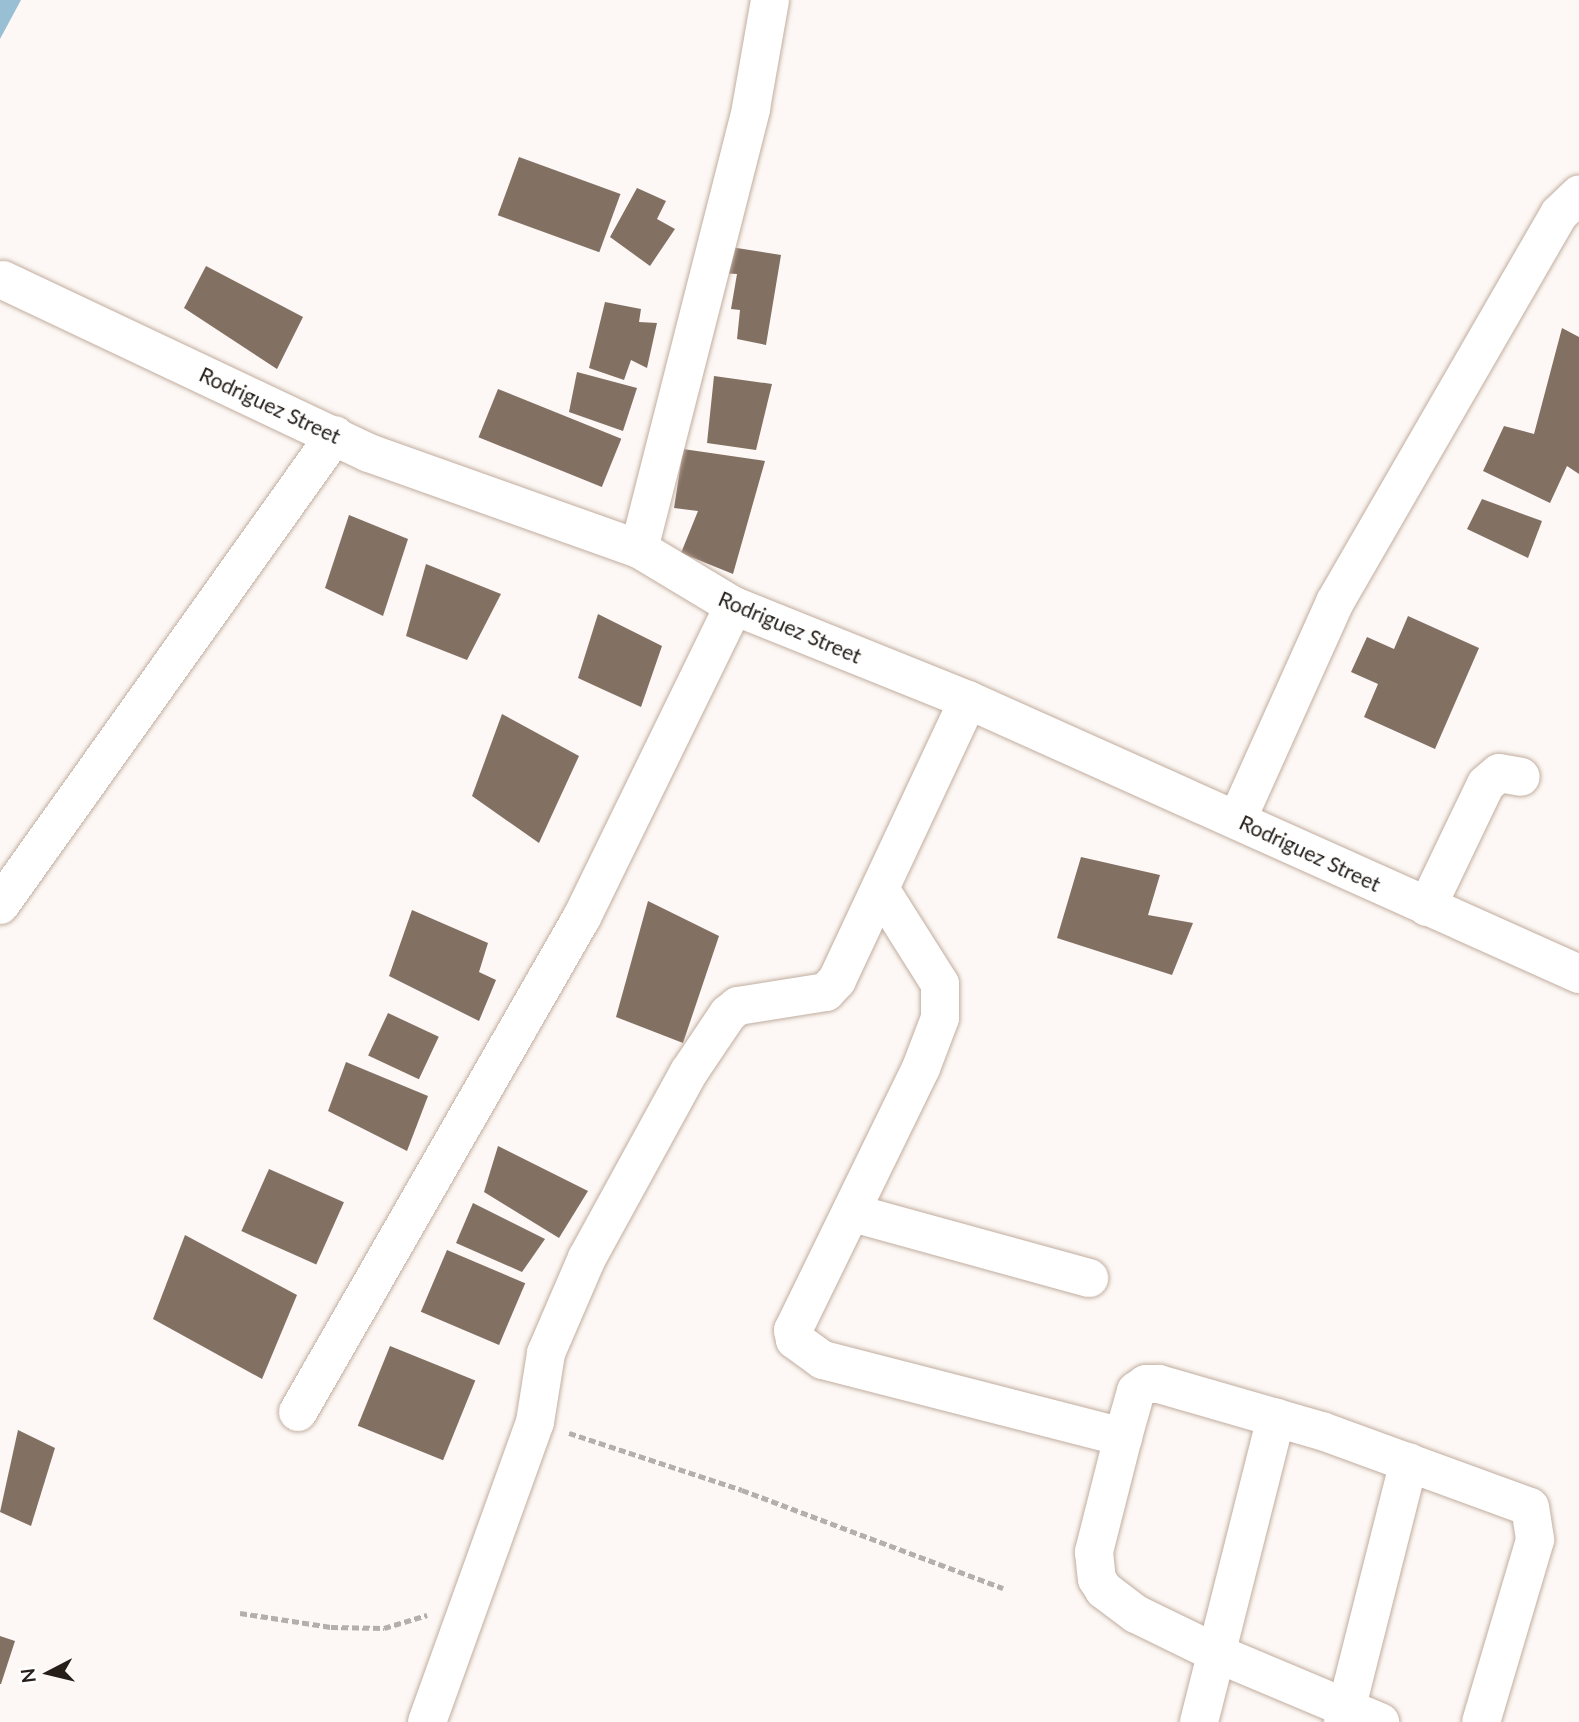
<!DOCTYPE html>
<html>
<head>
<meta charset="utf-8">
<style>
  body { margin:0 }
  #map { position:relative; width:1579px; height:1722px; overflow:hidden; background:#fdf8f5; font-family:Lato,sans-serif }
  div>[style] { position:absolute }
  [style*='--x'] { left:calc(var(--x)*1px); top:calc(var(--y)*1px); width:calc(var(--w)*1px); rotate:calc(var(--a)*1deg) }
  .water>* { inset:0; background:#99bfd5 }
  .building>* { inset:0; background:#827063; transform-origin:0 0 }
  .path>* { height:4.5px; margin-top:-2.25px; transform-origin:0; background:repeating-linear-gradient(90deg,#b5afac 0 7px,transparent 0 10.5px) }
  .roads { filter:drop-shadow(0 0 2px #c1ad9f) drop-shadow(0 0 2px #c1ad9f) }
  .minor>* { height:38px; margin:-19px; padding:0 19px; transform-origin:19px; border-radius:19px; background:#fff }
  span { translate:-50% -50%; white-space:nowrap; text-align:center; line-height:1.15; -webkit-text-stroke:6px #fff; paint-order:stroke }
  .street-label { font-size:21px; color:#251e19 }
  .north { position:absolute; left:14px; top:1638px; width:70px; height:70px; -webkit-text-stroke:5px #fff; paint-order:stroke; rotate:263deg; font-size:19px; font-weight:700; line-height:28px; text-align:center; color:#251e19 }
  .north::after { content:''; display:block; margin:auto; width:24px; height:32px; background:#251e19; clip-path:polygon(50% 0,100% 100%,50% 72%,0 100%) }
</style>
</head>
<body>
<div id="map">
  <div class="water">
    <i style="clip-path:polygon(0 0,21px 0,0 39px)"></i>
  </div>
  <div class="building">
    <i style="left:519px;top:157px;width:108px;height:62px;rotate:20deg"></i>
    <i style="clip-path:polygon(637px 188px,666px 201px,657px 219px,675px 229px,650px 266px,610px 237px)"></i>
    <i style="clip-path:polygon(724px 246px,781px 255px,766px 345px,737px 339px,740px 310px,731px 309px,737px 274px,720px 273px)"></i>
    <i style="clip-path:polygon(206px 266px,303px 317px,277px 369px,184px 308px)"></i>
    <i style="clip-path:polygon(605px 302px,641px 309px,639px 322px,657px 323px,647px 368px,631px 360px,624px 380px,589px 368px)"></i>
    <i style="clip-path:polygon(1562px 328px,1579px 337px,1579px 474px,1567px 466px,1550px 503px,1483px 471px,1504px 426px,1534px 434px)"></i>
    <i style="clip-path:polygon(577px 372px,637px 388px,623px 431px,569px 412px)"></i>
    <i style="clip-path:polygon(714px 376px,772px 384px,756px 450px,707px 443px)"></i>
    <i style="left:498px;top:389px;width:133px;height:52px;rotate:22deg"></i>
    <i style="clip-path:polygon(683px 449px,765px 461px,733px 574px,681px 553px,698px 511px,674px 508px)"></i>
    <i style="clip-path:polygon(1482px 499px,1542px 521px,1528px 558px,1467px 529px)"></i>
    <i style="clip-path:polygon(349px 515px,408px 539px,383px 616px,325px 588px)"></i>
    <i style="clip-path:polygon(426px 564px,501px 594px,467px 660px,406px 636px)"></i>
    <i style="clip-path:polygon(598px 614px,662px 646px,641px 707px,578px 678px)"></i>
    <i style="clip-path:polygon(1408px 616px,1479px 648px,1435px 749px,1364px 717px,1378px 684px,1351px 672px,1367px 637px,1394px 649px)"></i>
    <i style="clip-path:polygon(502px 714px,579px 756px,539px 843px,472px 796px)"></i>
    <i style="clip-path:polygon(1081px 857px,1160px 875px,1148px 915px,1193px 923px,1172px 975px,1057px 938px)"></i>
    <i style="clip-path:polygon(648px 901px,719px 936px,683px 1043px,616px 1017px)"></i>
    <i style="clip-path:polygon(412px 910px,488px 943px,479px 972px,496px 980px,479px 1021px,389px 976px)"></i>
    <i style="left:388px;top:1013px;width:56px;height:47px;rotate:25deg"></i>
    <i style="clip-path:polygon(346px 1062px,428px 1096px,407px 1151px,328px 1111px)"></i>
    <i style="clip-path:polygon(498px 1146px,588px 1191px,559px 1238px,484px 1192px)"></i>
    <i style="left:269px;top:1169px;width:82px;height:68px;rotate:24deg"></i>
    <i style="clip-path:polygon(473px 1203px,545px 1239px,522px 1272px,456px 1243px)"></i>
    <i style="clip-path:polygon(185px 1235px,297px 1295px,262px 1379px,153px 1319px)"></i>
    <i style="left:447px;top:1250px;width:85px;height:67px;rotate:23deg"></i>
    <i style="left:390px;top:1346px;width:92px;height:86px;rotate:22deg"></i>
    <i style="clip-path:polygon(18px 1430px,55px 1448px,31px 1526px,0 1512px)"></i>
    <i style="clip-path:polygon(0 1636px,15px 1641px,1px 1684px,0 1684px)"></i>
  </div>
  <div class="path">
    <i style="--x:569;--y:1433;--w:182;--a:18.2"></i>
    <i style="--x:742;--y:1490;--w:279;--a:20.6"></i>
    <i style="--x:240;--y:1613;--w:92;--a:8.7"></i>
    <i style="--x:331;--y:1627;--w:53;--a:1.1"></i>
    <i style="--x:384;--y:1628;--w:45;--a:-16.8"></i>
  </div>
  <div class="roads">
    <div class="minor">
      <i style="--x:3;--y:280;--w:405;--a:25.3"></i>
      <i style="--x:369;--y:453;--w:287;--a:19.6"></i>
      <i style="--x:639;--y:549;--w:111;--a:31"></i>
      <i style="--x:734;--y:606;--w:252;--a:21.9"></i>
      <i style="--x:968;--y:700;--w:670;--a:24.15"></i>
      <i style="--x:639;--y:549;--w:455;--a:-75.7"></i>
      <i style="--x:751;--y:108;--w:110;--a:-80"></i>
      <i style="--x:1237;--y:820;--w:239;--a:-65.8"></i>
      <i style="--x:1335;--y:602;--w:448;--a:-60"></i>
      <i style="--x:1559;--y:214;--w:28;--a:-44"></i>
      <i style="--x:882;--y:892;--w:109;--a:57.8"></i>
      <i style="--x:940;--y:984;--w:34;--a:90"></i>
      <i style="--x:940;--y:1018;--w:53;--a:110.8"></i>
      <i style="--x:921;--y:1068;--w:292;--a:116"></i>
      <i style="--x:793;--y:1330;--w:10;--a:79"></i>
      <i style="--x:795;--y:1340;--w:34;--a:36"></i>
      <i style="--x:823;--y:1360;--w:310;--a:14.4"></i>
      <i style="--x:1123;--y:1437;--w:119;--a:104.2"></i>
      <i style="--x:1094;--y:1552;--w:27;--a:84"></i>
      <i style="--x:1097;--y:1579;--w:13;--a:58"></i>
      <i style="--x:1104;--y:1590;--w:40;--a:37"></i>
      <i style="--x:1136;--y:1614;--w:91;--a:26"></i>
      <i style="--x:1218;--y:1654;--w:176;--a:22.8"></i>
      <i style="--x:0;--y:905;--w:577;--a:-54.52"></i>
      <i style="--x:1427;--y:907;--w:136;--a:-64.4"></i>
      <i style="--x:1486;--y:784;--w:17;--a:-40"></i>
      <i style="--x:1499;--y:773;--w:22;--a:10"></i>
      <i style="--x:853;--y:1213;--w:245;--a:15.4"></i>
      <i style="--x:298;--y:1412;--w:571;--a:-60.16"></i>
      <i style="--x:582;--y:917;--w:346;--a:-64"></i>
      <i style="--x:1123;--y:1437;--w:48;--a:-74.2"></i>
      <i style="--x:1136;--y:1391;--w:12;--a:-35"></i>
      <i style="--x:1146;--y:1384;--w:13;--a:0"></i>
      <i style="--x:1159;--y:1384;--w:170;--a:16.1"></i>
      <i style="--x:1322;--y:1431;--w:221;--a:20.1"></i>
      <i style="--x:1530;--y:1507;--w:33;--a:81"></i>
      <i style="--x:1535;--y:1540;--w:190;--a:106.5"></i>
      <i style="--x:427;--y:1722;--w:319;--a:-70.2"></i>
      <i style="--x:535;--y:1422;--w:70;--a:-80.9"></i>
      <i style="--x:546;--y:1353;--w:103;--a:-66.7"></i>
      <i style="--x:587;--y:1258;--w:212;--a:-61.3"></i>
      <i style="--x:689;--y:1072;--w:70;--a:-56.1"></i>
      <i style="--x:728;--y:1014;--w:13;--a:-39"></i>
      <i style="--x:738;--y:1006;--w:89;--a:-9"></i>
      <i style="--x:826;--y:992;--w:16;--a:-47"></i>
      <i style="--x:837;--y:980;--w:309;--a:-64.9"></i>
      <i style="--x:1199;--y:1722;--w:314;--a:-75.8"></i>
      <i style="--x:1343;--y:1722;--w:268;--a:-75.8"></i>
    </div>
  </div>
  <div class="street-label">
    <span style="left:270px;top:405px;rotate:25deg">Rodriguez Street</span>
    <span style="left:790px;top:627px;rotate:23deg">Rodriguez Street</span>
    <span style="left:1310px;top:853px;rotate:25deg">Rodriguez Street</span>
  </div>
  <div class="north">N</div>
</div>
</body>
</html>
